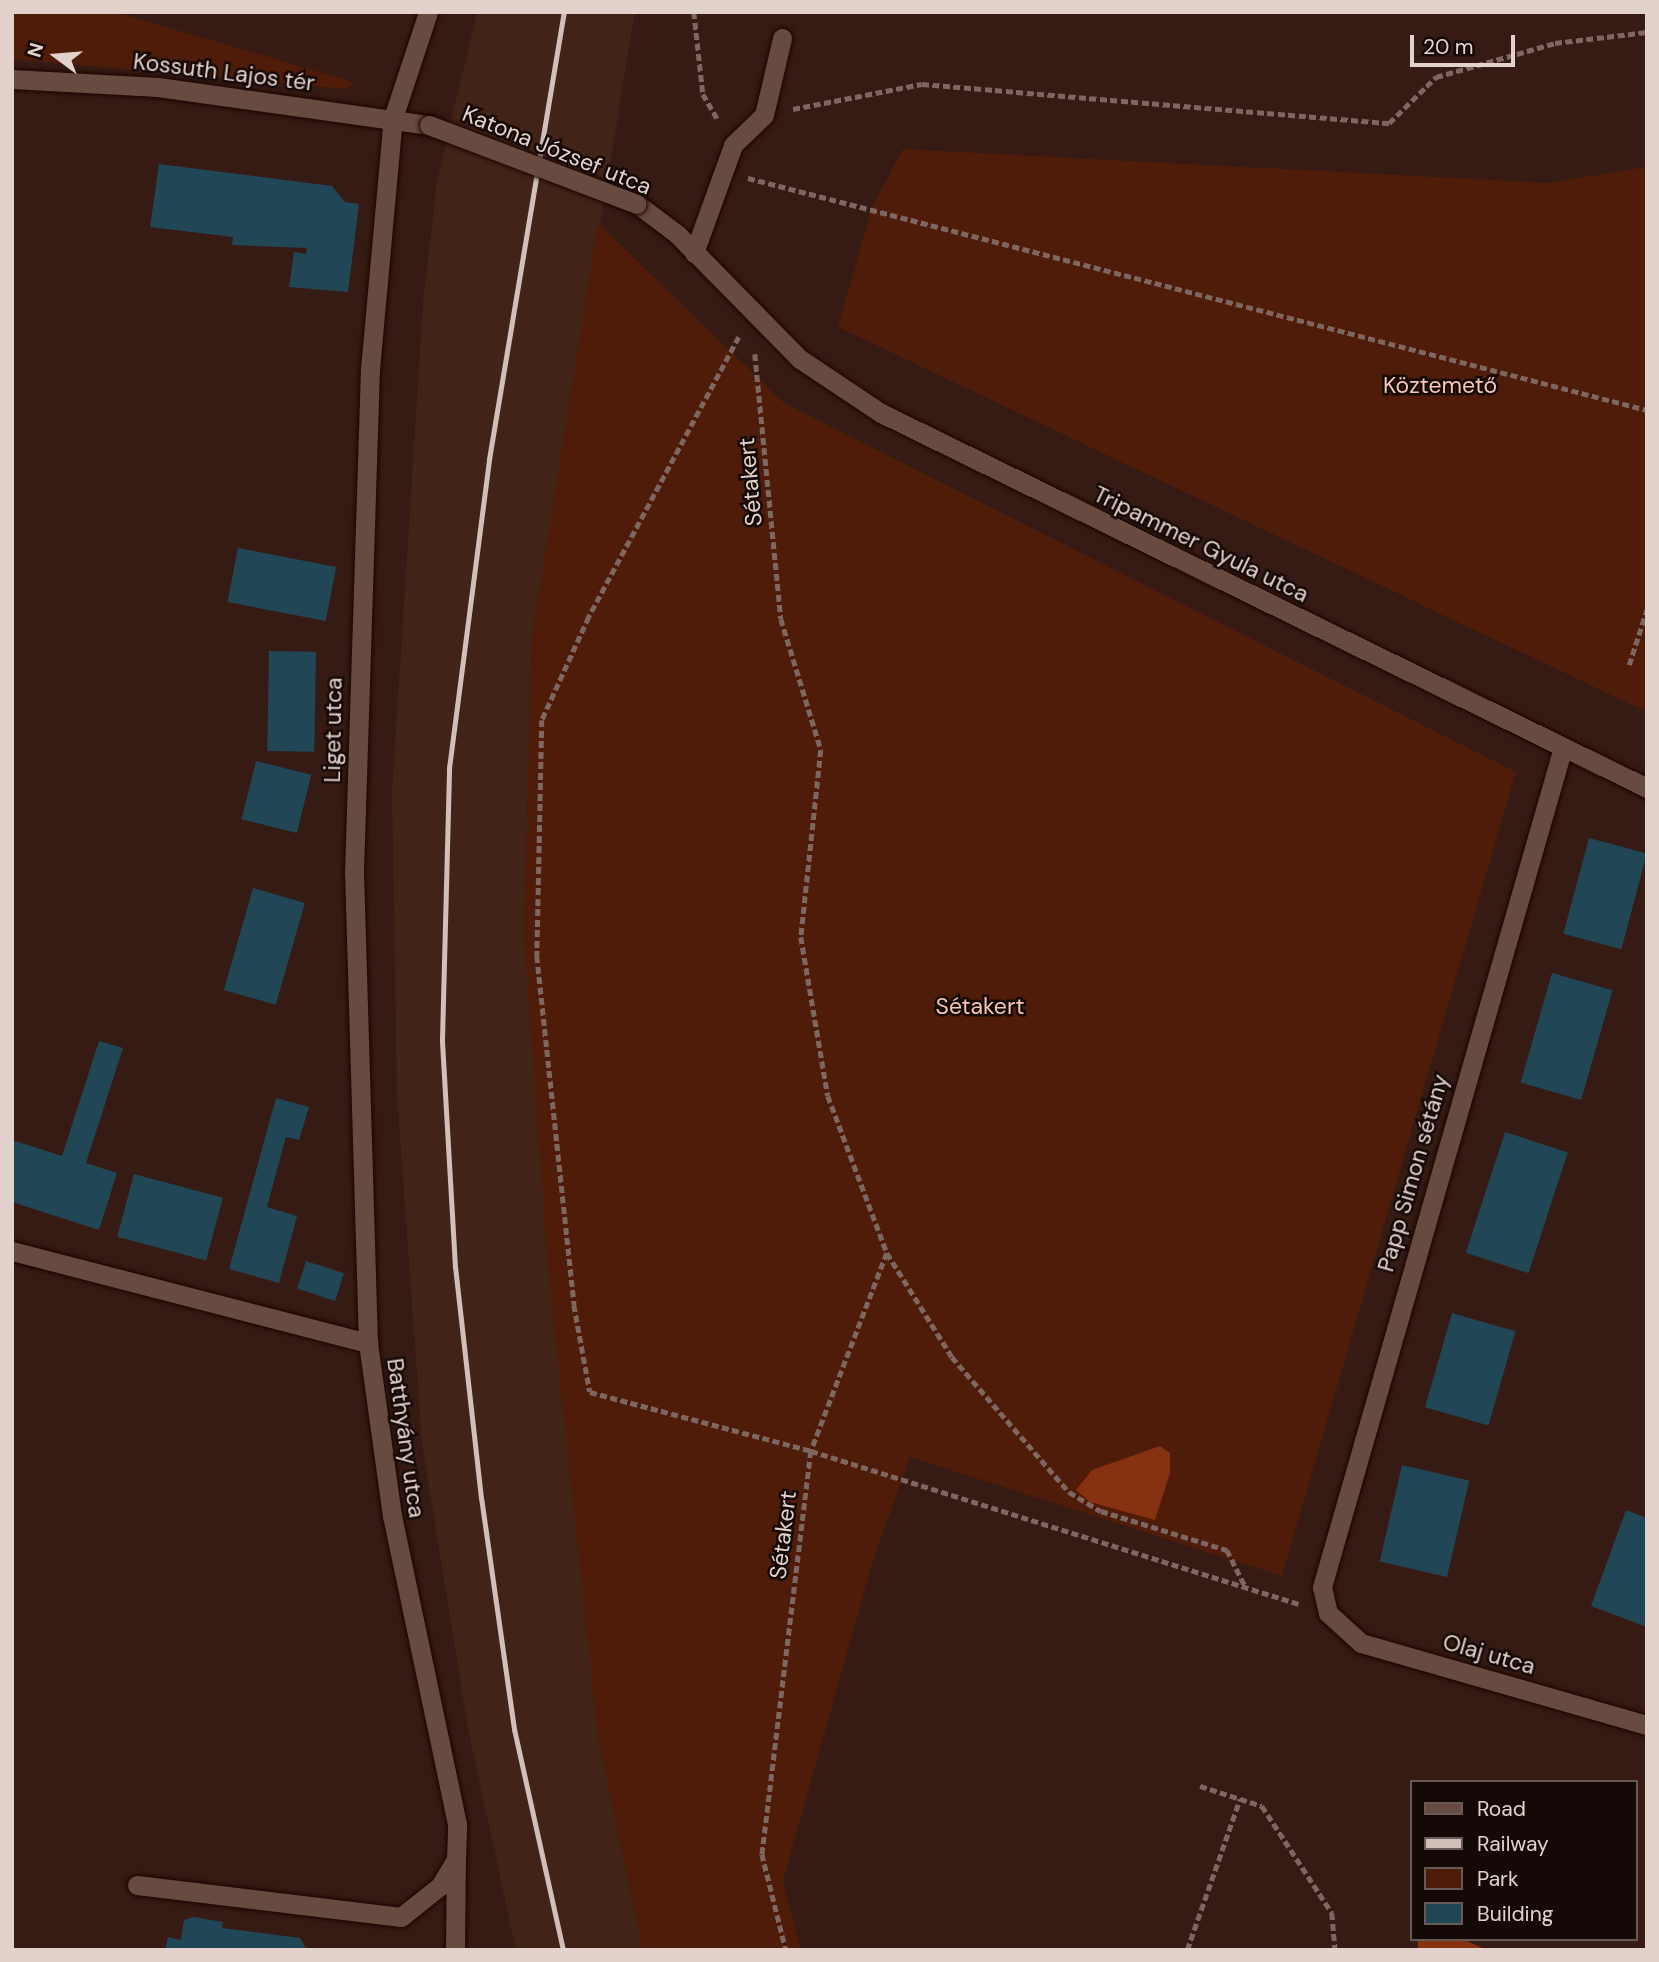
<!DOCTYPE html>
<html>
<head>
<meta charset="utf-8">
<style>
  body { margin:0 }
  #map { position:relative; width:1659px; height:1962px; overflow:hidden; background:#351b13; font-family:"DM Sans",sans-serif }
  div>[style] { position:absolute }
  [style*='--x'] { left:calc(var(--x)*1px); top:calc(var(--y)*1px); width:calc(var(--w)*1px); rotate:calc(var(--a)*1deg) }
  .built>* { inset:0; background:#422318 }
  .green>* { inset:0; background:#4f1c09 }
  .water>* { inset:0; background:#863110 }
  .building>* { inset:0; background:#214655; transform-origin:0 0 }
  .path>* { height:4.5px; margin-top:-2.25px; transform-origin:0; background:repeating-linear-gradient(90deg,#7d6760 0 7px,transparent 0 10.5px) }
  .roads { filter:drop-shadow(0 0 2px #1b0501) drop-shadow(0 0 2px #1b0501) }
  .service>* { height:19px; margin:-9.5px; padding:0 9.5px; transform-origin:9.5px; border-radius:9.5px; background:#674a40 }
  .minor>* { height:19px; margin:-9.5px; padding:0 9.5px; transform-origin:9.5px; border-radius:9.5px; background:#674a40 }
  .rail>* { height:5px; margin:-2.5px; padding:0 2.5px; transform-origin:2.5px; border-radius:2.5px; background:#d1bfb9 }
  .bridges { filter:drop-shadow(0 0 2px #1b0501) drop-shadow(0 0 2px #1b0501) }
  .minor-bridge>* { height:19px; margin:-9.5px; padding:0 9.5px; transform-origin:9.5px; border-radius:9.5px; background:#674a40 }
  span { translate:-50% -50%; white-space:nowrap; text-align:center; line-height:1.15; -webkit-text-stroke:5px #140906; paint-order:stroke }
  .street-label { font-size:23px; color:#e3d2cc }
  .park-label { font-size:23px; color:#f6c5b4 }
  .frame { position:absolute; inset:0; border:14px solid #e3d2cc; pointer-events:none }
  .legend { position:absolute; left:1410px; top:1780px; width:228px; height:161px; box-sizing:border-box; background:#140906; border:2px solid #675955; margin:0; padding:9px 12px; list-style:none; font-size:21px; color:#e3d2cc }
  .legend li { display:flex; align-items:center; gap:14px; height:35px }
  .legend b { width:35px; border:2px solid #675955 }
  .north { position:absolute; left:21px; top:21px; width:70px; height:70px; -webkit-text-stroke:5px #140906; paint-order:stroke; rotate:286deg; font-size:19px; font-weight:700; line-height:28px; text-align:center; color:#e3d2cc }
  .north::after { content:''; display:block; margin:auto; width:24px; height:32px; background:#e3d2cc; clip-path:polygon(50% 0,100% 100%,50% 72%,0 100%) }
  .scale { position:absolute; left:1410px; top:35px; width:105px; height:32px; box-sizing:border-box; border:4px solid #e3d2cc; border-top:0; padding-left:9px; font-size:21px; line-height:24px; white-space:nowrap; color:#e3d2cc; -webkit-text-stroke:5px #140906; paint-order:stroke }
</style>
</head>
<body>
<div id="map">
  <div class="built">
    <i style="clip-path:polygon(477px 12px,635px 12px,532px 638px,524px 936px,598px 1735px,643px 1950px,516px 1950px,468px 1729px,422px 1443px,397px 1095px,392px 793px,423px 303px,437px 181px)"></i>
  </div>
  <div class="green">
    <i style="clip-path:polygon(12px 12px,115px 12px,354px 82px,347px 89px,12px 59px)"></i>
    <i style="clip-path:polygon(903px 149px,1548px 183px,1647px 167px,1647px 712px,838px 327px,872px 207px)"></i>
    <i style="clip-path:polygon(598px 223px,784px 403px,1516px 772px,1282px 1576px,910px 1457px,872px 1564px,783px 1881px,801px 1950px,643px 1950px,598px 1735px,548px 1266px,524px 936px,532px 638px)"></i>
  </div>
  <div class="water">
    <i style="clip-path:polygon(1160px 1446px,1170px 1453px,1170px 1473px,1155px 1520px,1090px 1502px,1076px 1490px,1092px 1470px)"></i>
    <i style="clip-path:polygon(1418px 1939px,1462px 1939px,1487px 1950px,1418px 1950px)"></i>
  </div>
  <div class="building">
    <i style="clip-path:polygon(159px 164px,332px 186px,345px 202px,359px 204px,348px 292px,289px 287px,294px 252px,306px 254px,307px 248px,232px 245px,233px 237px,150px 227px)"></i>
    <i style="left:238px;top:548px;width:100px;height:55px;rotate:11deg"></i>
    <i style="left:269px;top:651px;width:47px;height:100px;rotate:1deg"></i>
    <i style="left:256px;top:761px;width:57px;height:60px;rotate:14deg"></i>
    <i style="left:1589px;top:838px;width:60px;height:99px;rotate:15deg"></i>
    <i style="left:253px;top:888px;width:54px;height:106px;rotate:16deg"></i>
    <i style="left:1552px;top:973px;width:63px;height:114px;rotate:16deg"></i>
    <i style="clip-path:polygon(99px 1041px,123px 1048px,86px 1163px,117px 1173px,99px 1230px,12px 1202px,12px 1140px,62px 1156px)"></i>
    <i style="clip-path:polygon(276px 1098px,309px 1107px,299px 1140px,286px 1137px,267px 1207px,297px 1216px,279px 1283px,229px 1269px)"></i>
    <i style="left:1505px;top:1132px;width:66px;height:127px;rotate:18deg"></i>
    <i style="left:134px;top:1174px;width:92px;height:65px;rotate:15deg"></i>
    <i style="left:306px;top:1261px;width:40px;height:29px;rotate:18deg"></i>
    <i style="left:1452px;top:1313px;width:66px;height:98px;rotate:16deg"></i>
    <i style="left:1402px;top:1465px;width:69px;height:99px;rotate:13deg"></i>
    <i style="clip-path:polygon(1626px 1510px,1647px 1518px,1647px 1627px,1591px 1606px)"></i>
    <i style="clip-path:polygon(194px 1917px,223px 1922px,222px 1928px,300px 1938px,307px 1950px,165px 1950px,168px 1937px,181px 1940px,184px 1920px)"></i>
  </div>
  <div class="path">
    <i style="--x:694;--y:12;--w:82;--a:83.7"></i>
    <i style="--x:703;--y:94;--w:30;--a:60"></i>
    <i style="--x:793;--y:109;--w:131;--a:-11"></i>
    <i style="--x:922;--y:84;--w:469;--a:4.8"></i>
    <i style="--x:1389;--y:123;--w:66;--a:-44.4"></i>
    <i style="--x:1436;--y:77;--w:124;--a:-15.9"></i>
    <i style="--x:1555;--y:43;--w:93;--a:-6.8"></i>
    <i style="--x:748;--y:178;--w:928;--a:14.47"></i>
    <i style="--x:739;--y:337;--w:318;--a:118.2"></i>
    <i style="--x:589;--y:617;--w:113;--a:114.5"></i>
    <i style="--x:542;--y:720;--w:236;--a:91.2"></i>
    <i style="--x:537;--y:956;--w:351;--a:83.9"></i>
    <i style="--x:574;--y:1305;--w:88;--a:79.6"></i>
    <i style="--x:590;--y:1392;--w:229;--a:14.9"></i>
    <i style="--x:811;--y:1451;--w:511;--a:17.41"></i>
    <i style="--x:755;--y:354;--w:266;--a:84.4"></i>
    <i style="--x:781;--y:619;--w:137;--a:73"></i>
    <i style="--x:821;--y:750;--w:188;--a:96.1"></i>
    <i style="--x:801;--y:937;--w:161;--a:80.4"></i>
    <i style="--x:828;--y:1096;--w:168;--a:69.4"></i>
    <i style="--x:887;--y:1253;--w:212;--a:111"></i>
    <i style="--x:811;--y:1451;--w:406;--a:96.9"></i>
    <i style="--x:762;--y:1854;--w:99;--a:76"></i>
    <i style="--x:1629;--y:665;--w:59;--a:-72.2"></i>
    <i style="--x:887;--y:1253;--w:123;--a:58"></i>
    <i style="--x:952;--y:1357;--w:179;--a:49.1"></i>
    <i style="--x:1069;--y:1492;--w:37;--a:31"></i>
    <i style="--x:1101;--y:1511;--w:132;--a:17.2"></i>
    <i style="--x:1227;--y:1550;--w:40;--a:63.4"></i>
    <i style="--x:1200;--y:1786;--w:65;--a:17.9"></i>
    <i style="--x:1262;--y:1806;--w:128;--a:56.8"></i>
    <i style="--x:1332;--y:1913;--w:37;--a:85"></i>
    <i style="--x:1187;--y:1950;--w:160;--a:-70.7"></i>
  </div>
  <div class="roads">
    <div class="service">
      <i style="--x:694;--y:253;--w:115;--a:-70.1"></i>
      <i style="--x:733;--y:145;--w:43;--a:-44.1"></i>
      <i style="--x:764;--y:115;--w:79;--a:-76.8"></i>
    </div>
    <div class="minor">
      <i style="--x:12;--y:79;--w:146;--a:3.1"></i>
      <i style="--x:158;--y:87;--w:274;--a:8"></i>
      <i style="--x:637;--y:204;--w:50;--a:36.9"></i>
      <i style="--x:677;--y:234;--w:175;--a:45.5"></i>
      <i style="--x:800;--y:359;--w:97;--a:33.7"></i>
      <i style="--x:881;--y:413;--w:853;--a:26.08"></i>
      <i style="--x:1563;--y:747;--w:874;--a:106.01"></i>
      <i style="--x:1322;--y:1587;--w:27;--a:77"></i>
      <i style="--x:1328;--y:1613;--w:45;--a:42.3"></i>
      <i style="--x:1361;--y:1643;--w:298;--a:16"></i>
      <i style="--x:12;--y:1251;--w:368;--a:14.5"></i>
      <i style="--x:137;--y:1885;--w:266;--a:6.9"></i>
      <i style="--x:401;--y:1917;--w:50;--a:-38.5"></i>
      <i style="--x:440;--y:1886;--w:31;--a:-59"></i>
      <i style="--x:456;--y:1859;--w:35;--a:-88"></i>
      <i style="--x:457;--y:1824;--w:315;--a:-101.9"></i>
      <i style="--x:392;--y:1516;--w:175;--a:-97.9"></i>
      <i style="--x:368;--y:1343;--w:471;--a:-91.7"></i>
      <i style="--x:354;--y:872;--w:503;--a:-88.18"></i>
      <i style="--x:370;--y:369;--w:252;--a:-84.8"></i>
      <i style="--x:393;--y:118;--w:112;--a:-71.7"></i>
      <i style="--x:455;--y:1950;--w:91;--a:-89.4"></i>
    </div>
  </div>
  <div class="rail">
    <i style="--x:563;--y:1950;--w:226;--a:-102.5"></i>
    <i style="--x:514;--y:1729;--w:233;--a:-98.1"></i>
    <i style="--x:481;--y:1498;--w:232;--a:-96.4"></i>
    <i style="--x:455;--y:1267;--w:228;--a:-93.3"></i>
    <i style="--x:442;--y:1039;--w:271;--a:-88.5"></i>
    <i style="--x:449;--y:768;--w:312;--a:-82.6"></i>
    <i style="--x:489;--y:459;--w:453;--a:-80.5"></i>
  </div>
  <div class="bridges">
    <div class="minor-bridge">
      <i style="--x:429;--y:125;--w:222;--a:20.8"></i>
    </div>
  </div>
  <div class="street-label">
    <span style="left:224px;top:72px;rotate:7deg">Kossuth Lajos tér</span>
    <span style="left:557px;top:150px;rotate:22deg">Katona József utca</span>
    <span style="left:750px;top:482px;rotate:-95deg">Sétakert</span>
    <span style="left:1201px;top:544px;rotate:26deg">Tripammer Gyula utca</span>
    <span style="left:333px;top:730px;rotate:-89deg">Liget utca</span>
    <span style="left:1413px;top:1173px;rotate:-74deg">Papp Simon sétány</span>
    <span style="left:406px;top:1438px;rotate:82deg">Batthyány utca</span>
    <span style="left:783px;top:1535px;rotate:-83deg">Sétakert</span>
    <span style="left:1489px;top:1654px;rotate:16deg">Olaj utca</span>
  </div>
  <div class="park-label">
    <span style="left:1440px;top:385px">Köztemető</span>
    <span style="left:980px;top:1006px">Sétakert</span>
  </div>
  <div class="frame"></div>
  <ul class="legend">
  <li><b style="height:9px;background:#674a40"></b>Road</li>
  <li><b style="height:9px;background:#d1bfb9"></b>Railway</li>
  <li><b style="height:19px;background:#4f1c09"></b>Park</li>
  <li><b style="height:19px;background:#214655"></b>Building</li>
  </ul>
  <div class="north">N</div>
  <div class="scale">20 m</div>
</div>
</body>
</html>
